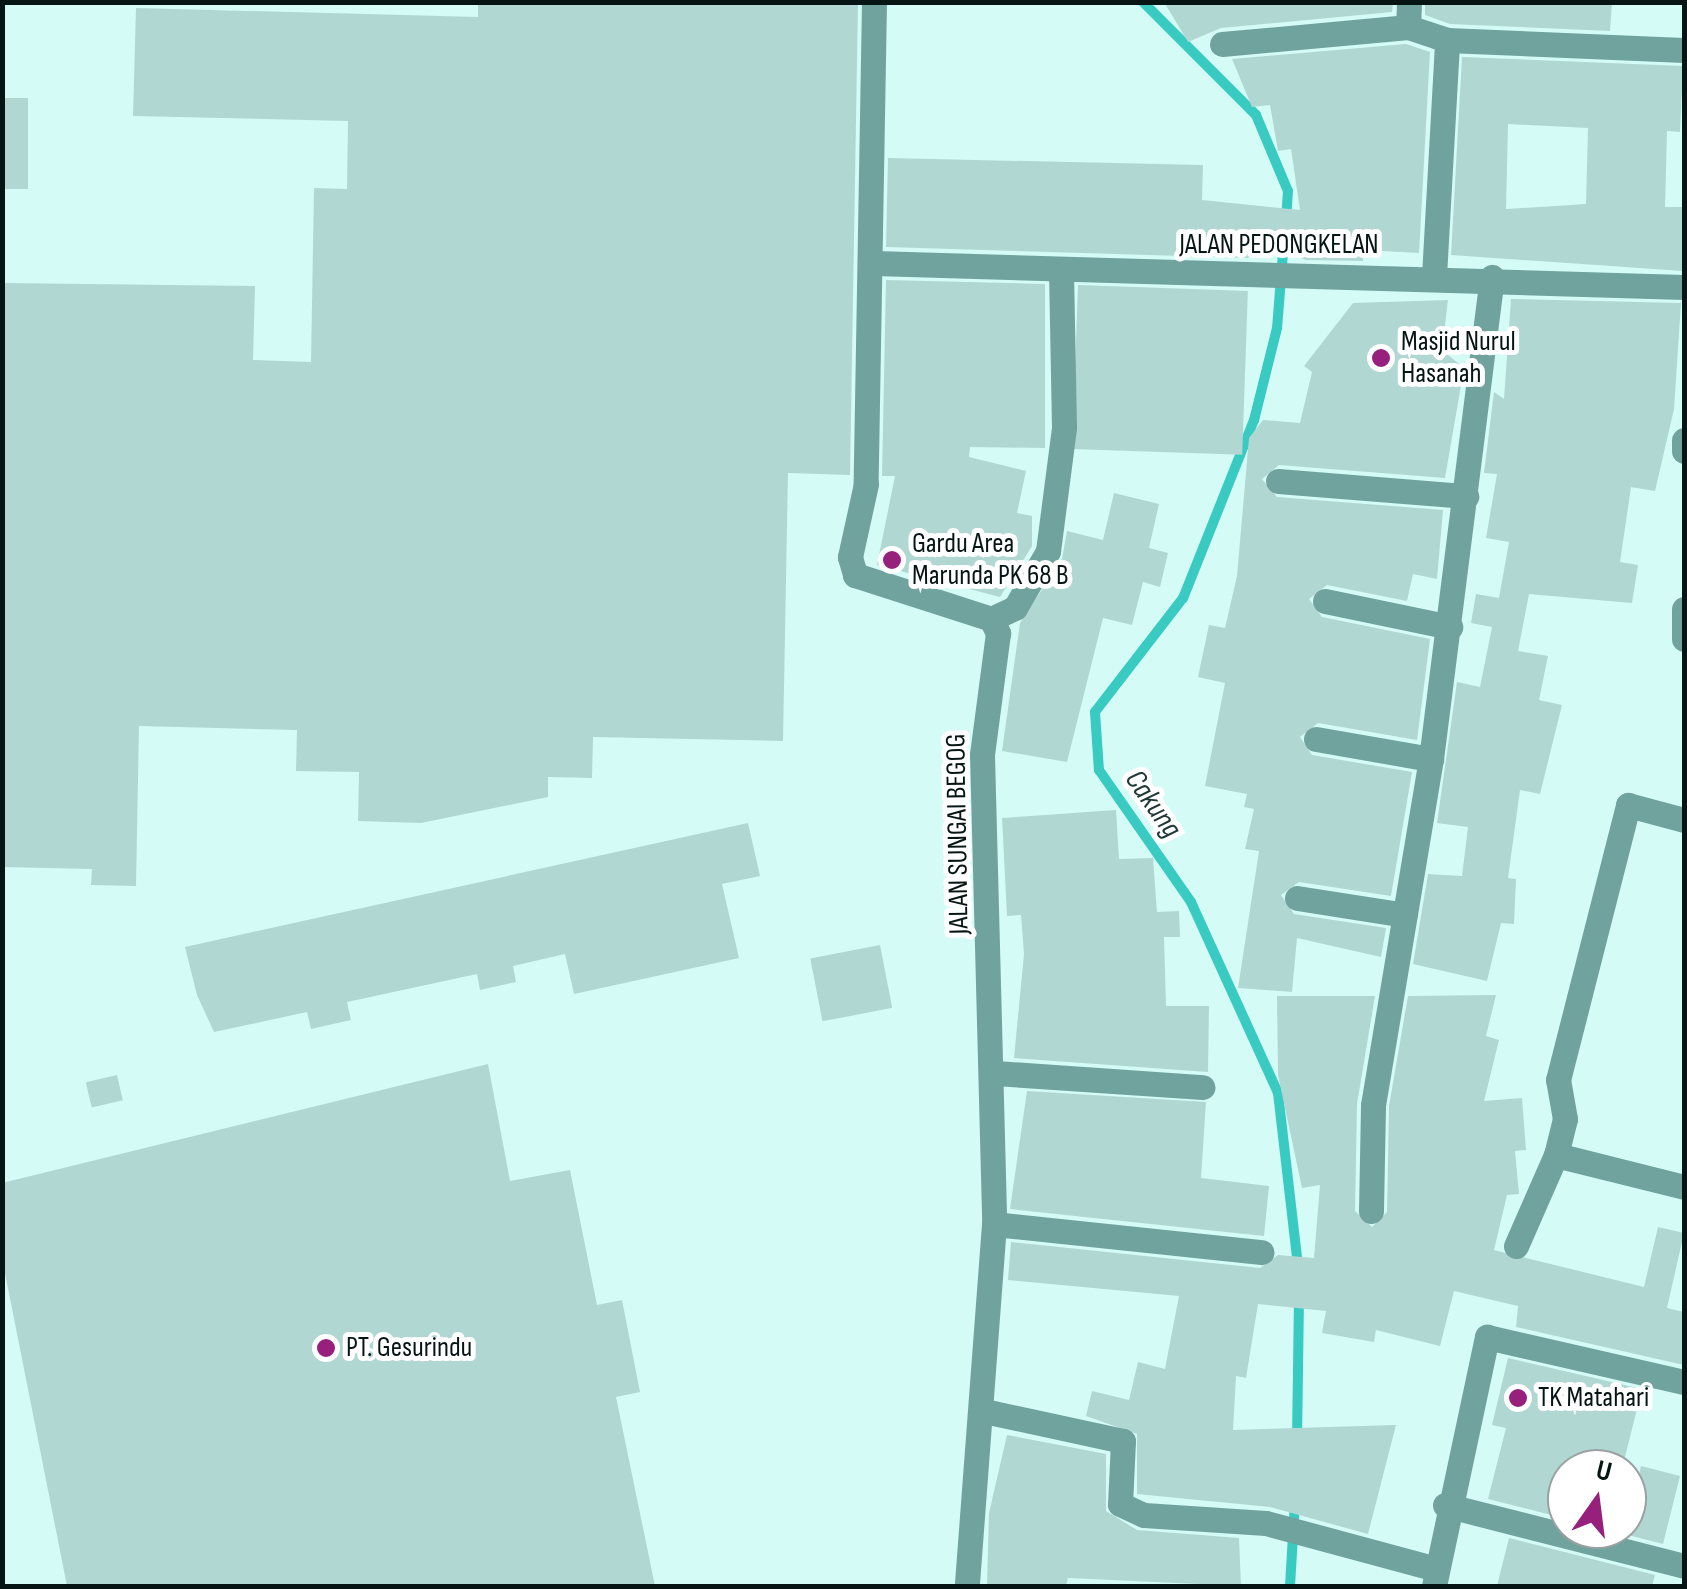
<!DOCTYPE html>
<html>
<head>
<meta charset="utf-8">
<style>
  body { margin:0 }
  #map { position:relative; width:1687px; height:1589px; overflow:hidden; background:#d5fbf7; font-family:"Sofia Sans Condensed",sans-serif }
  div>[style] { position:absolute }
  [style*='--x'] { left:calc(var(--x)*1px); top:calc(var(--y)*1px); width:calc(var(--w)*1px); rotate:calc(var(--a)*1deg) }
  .stream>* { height:10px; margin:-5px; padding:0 5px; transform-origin:5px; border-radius:5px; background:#39cbc2 }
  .building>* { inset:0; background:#b1d7d2; transform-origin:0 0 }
  .minor>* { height:25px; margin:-12.5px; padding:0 12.5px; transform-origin:12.5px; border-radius:12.5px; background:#71a39e }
  .dots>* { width:28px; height:28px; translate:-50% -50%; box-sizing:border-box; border:5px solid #fff; border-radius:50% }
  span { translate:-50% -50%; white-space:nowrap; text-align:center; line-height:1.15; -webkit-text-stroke:10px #fff; paint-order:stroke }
  .street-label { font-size:28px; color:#061413 }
  .poi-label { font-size:28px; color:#061413 }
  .left { translate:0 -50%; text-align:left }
  .water-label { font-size:30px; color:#203836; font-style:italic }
  .frame { position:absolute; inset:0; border:5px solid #061413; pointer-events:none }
  .north { position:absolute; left:1547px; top:1449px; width:100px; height:100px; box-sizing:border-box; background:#fff; border:2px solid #9ba1a1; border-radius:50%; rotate:14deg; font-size:28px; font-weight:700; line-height:40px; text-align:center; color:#061413 }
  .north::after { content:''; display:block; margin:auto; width:35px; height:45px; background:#96207c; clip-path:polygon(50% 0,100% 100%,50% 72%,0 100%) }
</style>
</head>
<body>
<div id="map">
  <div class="stream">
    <i style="--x:1143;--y:2;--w:160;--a:45"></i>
    <i style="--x:1256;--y:115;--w:82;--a:67.2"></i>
    <i style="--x:1288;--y:191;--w:27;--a:94"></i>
    <i style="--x:1284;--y:240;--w:88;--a:94.5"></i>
    <i style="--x:1277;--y:328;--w:95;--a:104"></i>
    <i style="--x:1254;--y:420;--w:192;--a:111.7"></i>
    <i style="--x:1183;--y:598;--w:144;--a:127.7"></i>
    <i style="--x:1095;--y:712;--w:58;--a:86.1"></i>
    <i style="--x:1099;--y:770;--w:161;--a:55.1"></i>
    <i style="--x:1191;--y:902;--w:210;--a:65.5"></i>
    <i style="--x:1278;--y:1093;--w:174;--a:83.4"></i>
    <i style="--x:1297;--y:1441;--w:143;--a:-89.2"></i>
    <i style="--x:1290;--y:1586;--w:83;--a:-86.6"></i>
  </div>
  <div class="building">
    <i style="clip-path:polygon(478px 2px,858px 2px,850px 475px,788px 473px,783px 741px,593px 737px,592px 778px,548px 777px,548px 797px,421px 823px,358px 821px,359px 772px,296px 771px,297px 730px,139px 726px,136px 886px,91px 885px,92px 869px,2px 867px,2px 283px,255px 286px,253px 360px,311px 362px,314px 188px,347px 189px,348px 121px,133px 116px,136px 8px,478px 17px)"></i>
    <i style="clip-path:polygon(1164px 2px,1393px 2px,1392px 12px,1221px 28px,1188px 42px)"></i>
    <i style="clip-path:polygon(1425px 2px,1612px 2px,1610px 31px,1450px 24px,1425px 15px)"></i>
    <i style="clip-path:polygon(1406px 44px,1430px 52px,1419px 253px,1363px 250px,1363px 261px,1306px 260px,1263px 244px,1248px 258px,886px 247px,888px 158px,1203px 165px,1202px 200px,1300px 210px,1291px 149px,1278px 151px,1270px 105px,1252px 107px,1232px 59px)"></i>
    <i style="clip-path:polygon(evenodd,1462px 57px,1683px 66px,1680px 132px,1667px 131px,1665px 207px,1683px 207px,1683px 271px,1451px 255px,1462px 57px,1508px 124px,1588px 128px,1586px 204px,1506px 209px,1508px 124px)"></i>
    <i style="left:2px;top:98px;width:26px;height:91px"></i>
    <i style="clip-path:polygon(886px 280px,1045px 284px,1045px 448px,970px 447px,969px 457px,1026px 471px,1017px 513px,1032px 516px,1032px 546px,1000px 597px,877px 565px,895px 476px,882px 476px)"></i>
    <i style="left:1078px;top:285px;width:170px;height:164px;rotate:2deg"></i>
    <i style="clip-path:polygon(1511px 299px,1681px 303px,1674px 409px,1655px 491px,1631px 487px,1620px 562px,1638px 565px,1632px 603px,1529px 594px,1518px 651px,1548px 656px,1539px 700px,1562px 705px,1540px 794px,1520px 790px,1508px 878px,1516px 879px,1514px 924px,1501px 923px,1487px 981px,1413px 964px,1428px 874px,1462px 876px,1468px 827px,1437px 823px,1457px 682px,1480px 687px,1492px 627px,1471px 623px,1476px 594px,1499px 598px,1509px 542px,1486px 538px,1497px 474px,1484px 473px,1494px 392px,1504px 399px)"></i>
    <i style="clip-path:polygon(1448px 300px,1442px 350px,1464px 368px,1445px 478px,1279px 465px,1262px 479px,1277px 497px,1443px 510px,1437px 579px,1413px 574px,1407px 601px,1327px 585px,1309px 599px,1322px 617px,1430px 639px,1417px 740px,1318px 723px,1300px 737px,1312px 755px,1412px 772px,1391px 896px,1299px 882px,1281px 895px,1294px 914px,1386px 928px,1381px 957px,1297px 938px,1292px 992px,1238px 988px,1259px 851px,1245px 849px,1254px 809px,1244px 807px,1247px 794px,1205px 786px,1225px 683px,1198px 677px,1209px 625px,1225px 628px,1237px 576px,1249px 438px,1263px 420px,1300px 423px,1312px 372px,1304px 366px,1353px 303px)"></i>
    <i style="clip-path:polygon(1114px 493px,1159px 504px,1149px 548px,1168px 553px,1160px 587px,1143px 582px,1132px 625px,1103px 618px,1067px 762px,1002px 751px,1020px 623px,1062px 559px,1067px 531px,1103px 540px)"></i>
    <i style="clip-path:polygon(1116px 810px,1119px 859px,1153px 858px,1157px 912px,1179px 911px,1180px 937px,1164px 937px,1166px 1006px,1209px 1006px,1208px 1072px,1014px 1058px,1024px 954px,1021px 915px,1007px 916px,1002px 818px)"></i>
    <i style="clip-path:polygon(748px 823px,760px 876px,722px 884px,739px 958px,574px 994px,565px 954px,513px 966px,516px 982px,480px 990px,477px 974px,347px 1002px,351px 1020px,311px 1029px,307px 1012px,214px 1032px,197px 995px,185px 947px)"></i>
    <i style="left:880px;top:945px;width:64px;height:71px;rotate:79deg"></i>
    <i style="clip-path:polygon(1496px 995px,1486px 1036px,1499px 1040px,1484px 1101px,1522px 1098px,1526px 1150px,1515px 1151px,1519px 1194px,1507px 1195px,1494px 1250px,1644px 1287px,1658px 1227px,1684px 1233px,1667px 1308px,1684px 1312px,1684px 1365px,1516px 1327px,1518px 1306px,1454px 1291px,1440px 1346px,1376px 1330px,1374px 1342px,1322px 1333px,1326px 1311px,1258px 1304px,1246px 1378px,1236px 1376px,1233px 1430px,1396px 1425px,1368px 1534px,1270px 1507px,1137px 1494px,1137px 1434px,1086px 1416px,1092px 1391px,1129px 1400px,1138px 1362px,1165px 1369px,1179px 1296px,1008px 1280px,1011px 1242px,1260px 1268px,1278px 1255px,1314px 1258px,1320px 1185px,1302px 1188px,1278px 1075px,1277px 996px,1375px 996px,1357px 1104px,1355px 1211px,1372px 1227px,1387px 1212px,1389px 1106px,1408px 996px)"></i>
    <i style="clip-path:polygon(488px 1064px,510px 1181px,570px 1170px,597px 1305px,622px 1300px,640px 1392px,616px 1397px,655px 1586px,67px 1586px,2px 1258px,2px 1183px)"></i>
    <i style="left:117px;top:1075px;width:26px;height:32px;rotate:77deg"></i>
    <i style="clip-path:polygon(1027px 1091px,1206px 1102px,1201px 1178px,1269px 1186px,1264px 1236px,1010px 1209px)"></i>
    <i style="clip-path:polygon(1508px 1358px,1642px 1389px,1622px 1469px,1567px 1469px,1567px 1519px,1488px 1499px,1506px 1428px,1492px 1425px)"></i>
    <i style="clip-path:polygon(1007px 1435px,1106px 1454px,1106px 1511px,1137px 1530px,1239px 1538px,1241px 1586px,1068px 1578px,1066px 1586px,987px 1586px,989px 1513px)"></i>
    <i style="clip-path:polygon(1641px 1466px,1680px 1476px,1663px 1544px,1605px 1529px,1627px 1529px)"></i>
    <i style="clip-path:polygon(1509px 1538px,1655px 1575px,1652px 1586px,1497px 1586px)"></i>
  </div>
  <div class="minor">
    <i style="--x:874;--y:2;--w:482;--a:91"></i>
    <i style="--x:866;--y:484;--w:75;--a:102.4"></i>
    <i style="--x:850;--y:557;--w:19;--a:74"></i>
    <i style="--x:855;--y:575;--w:143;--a:17.9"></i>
    <i style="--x:991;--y:619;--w:16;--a:63"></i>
    <i style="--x:998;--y:633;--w:123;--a:97.5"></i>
    <i style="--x:982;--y:755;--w:469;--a:88.5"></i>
    <i style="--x:994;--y:1224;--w:363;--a:94.3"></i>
    <i style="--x:1409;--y:2;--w:25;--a:92"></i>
    <i style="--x:1408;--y:27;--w:41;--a:18.4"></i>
    <i style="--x:1222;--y:44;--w:187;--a:-5.2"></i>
    <i style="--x:874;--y:263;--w:810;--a:1.7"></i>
    <i style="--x:1434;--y:276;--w:236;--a:-86.8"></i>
    <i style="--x:1447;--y:40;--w:237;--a:2.4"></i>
    <i style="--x:1684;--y:440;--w:11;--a:90"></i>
    <i style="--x:1278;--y:481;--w:189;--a:4.6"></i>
    <i style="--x:1325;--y:601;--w:128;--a:11.7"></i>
    <i style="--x:1684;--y:609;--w:30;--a:90"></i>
    <i style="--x:991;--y:619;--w:26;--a:-25"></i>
    <i style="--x:1015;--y:608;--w:66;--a:-59.9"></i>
    <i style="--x:1048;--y:551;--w:125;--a:-82.6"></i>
    <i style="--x:1064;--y:427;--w:154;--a:-91.1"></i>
    <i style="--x:1316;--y:739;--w:117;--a:9.9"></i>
    <i style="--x:1431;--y:759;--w:486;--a:-82.8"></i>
    <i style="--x:1297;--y:898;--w:109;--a:8.9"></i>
    <i style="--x:995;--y:1073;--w:208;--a:3.9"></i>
    <i style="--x:1556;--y:1155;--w:132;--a:14"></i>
    <i style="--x:1371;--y:1211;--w:106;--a:-88.9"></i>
    <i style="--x:1373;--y:1105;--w:351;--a:-80.5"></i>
    <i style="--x:994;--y:1224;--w:269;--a:6"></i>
    <i style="--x:1516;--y:1246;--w:99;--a:-66.3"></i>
    <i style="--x:1556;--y:1155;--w:37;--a:-76"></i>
    <i style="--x:1565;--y:1119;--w:40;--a:-100"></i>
    <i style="--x:1558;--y:1080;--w:284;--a:-75.7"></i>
    <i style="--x:1628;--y:805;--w:58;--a:15"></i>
    <i style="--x:984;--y:1411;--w:142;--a:12.2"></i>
    <i style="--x:1123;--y:1441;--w:63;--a:92.7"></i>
    <i style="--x:1120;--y:1504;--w:26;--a:25"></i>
    <i style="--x:1144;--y:1515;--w:122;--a:3.8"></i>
    <i style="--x:1266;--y:1523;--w:176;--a:15.1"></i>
    <i style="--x:1445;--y:1505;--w:247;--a:14.3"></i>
    <i style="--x:1434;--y:1586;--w:255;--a:-78"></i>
    <i style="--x:1487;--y:1337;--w:202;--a:12.9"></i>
  </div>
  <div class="dots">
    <i style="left:1381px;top:358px;background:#96207c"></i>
    <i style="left:892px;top:560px;background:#96207c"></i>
    <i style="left:326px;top:1348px;background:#96207c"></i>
    <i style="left:1518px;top:1398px;background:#96207c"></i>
  </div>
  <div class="street-label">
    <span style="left:1279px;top:245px">JALAN PEDONGKELAN</span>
    <span style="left:958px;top:834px;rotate:-91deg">JALAN SUNGAI BEGOG</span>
  </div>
  <div class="poi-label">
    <span class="left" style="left:1401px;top:358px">Masjid Nurul<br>Hasanah</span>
    <span class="left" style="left:912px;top:560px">Gardu Area<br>Marunda PK 68 B</span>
    <span class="left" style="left:346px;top:1348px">PT. Gesurindu</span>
    <span class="left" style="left:1538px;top:1398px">TK Matahari</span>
  </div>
  <div class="water-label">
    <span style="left:1153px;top:804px;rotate:55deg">Cakung</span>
  </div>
  <div class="frame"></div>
  <div class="north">U</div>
</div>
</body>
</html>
